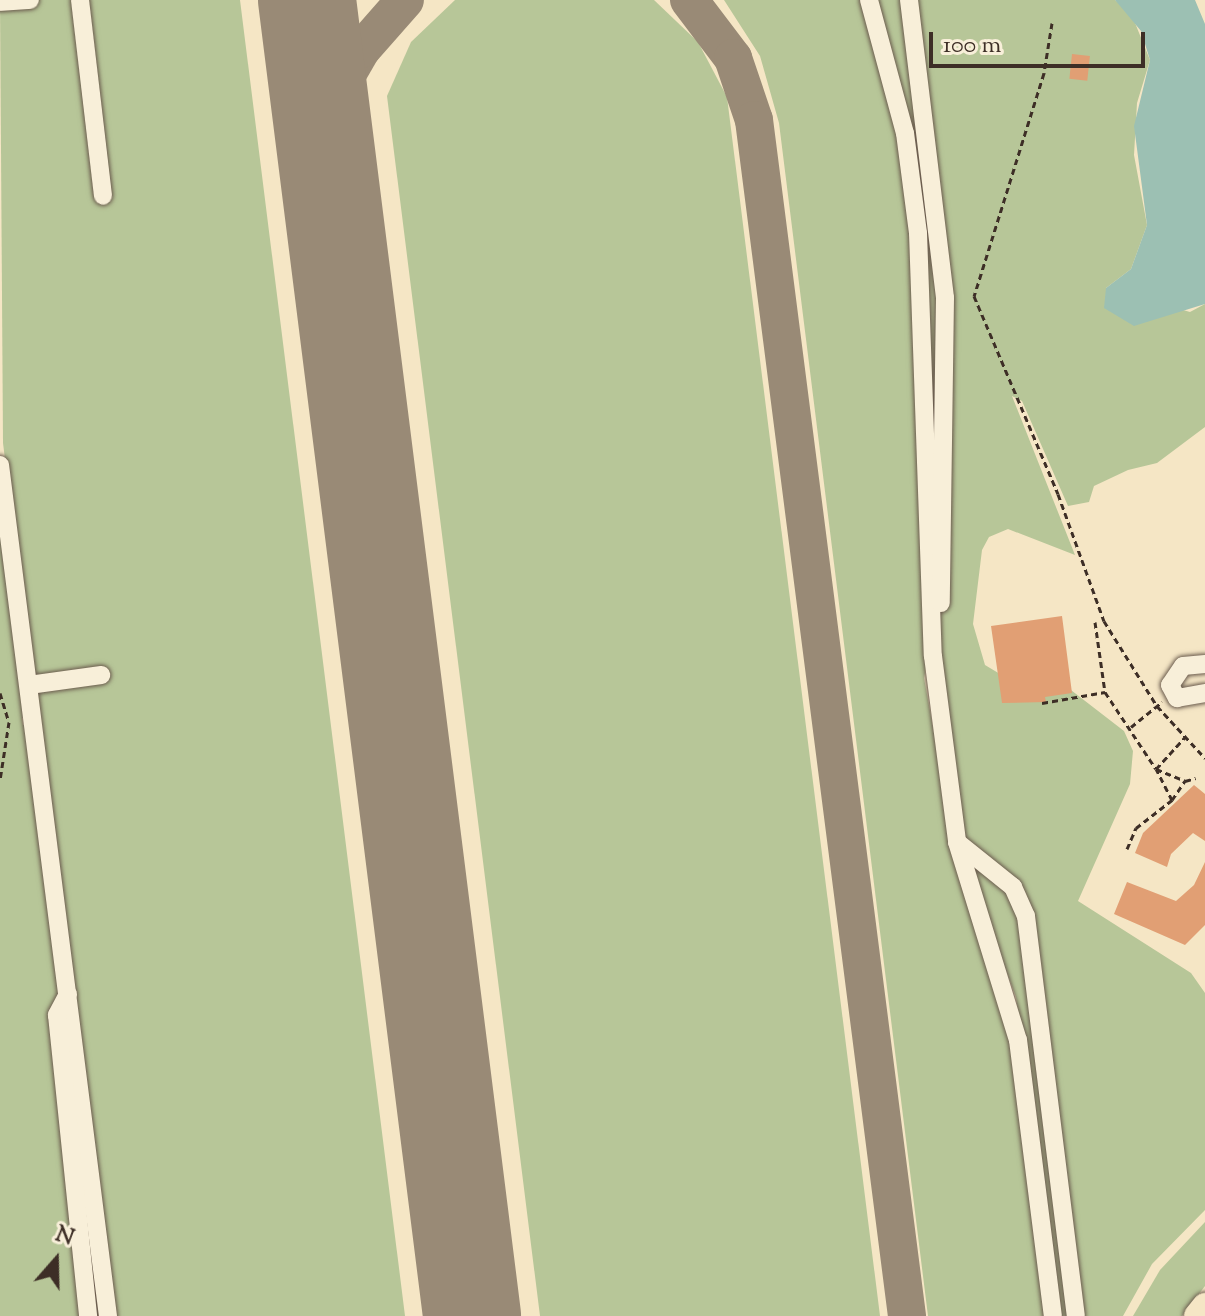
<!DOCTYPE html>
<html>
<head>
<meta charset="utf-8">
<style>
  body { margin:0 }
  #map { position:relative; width:1205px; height:1316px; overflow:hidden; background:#f5e6c5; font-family:"Sorts Mill Goudy",serif }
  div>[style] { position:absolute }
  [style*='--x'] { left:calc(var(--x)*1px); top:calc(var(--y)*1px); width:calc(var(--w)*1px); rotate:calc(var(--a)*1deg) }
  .green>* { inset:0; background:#b7c698 }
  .water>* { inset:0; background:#9cc0b3 }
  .taxiway>* { height:38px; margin:-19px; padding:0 19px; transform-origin:19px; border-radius:19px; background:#998a76 }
  .runway>* { height:98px; margin:-49px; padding:0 49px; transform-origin:49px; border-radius:49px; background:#998a76 }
  .building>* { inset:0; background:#e19f74; transform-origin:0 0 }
  .path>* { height:3px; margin-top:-1.5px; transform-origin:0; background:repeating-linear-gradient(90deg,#3d2e26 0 6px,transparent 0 10px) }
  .roads { filter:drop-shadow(0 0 2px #6b5c4e) drop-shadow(0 0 2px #6b5c4e) }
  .minor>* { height:18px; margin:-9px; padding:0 9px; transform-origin:9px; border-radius:9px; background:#f8efd9 }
  .highway>* { height:26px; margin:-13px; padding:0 13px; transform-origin:13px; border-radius:13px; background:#f5e6c5 }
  span { translate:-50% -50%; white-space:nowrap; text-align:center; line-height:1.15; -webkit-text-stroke:6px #f8efd9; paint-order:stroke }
  .north { position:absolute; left:16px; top:1220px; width:80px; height:80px; -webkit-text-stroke:6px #f8efd9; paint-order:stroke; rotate:20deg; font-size:22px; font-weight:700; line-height:32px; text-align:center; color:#3d2e26 }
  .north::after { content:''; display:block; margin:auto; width:28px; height:36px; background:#3d2e26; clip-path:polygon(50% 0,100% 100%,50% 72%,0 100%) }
  .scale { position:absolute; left:929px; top:32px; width:216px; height:36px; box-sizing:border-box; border:4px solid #3d2e26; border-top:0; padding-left:10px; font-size:24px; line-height:28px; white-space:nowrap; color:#3d2e26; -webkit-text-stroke:6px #f8efd9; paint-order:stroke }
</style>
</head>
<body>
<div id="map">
  <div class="green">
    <i style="clip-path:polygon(0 0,240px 0,405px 1316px,113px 1316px,3px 443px)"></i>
    <i style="clip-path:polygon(455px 0,654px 0,698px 42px,727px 97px,880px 1316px,540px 1316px,387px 96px,411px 42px)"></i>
    <i style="clip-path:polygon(724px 0,860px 0,890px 91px,907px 181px,928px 658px,924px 678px,962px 888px,995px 968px,1013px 1041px,1048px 1316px,928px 1316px,779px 123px,760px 56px)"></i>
    <i style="clip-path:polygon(877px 0,1115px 0,1131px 13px,1150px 60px,1137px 103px,1134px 155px,1147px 225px,1131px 269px,1106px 288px,1190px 312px,1205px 304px,1205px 427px,1157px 463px,1128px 470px,1094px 486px,1089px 502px,1068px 506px,1022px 401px,1012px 396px,1075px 555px,1008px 529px,989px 537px,982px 550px,973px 624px,985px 665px,1005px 677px,1067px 687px,1124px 731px,1133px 751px,1130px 784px,1078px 901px,1191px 973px,1205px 993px,1205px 1210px,1152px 1264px,1123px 1316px,1079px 1316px,1026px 893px,966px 842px,938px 656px,930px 366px)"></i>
    <i style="clip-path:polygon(0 501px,28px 715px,22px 718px,23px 725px,29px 726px,104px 1316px,0 1316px)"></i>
    <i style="clip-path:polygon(967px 851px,1016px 895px,1074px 1316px,1059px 1316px,1016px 997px,973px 883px)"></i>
    <i style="clip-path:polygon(1205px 1222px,1205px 1286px,1182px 1316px,1133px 1316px,1160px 1270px)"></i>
  </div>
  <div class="water">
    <i style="clip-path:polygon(1115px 0,1195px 0,1205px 24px,1205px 304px,1134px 326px,1104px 308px,1106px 288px,1131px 269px,1147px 225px,1134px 126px,1150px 60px,1141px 31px)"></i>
  </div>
  <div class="taxiway">
    <i style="--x:689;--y:0;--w:73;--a:52.8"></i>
    <i style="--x:733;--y:58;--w:65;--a:71.3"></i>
    <i style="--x:754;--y:120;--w:1206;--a:82.71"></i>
    <i style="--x:329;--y:184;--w:44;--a:-88.7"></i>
    <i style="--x:330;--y:140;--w:64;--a:-76.4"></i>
    <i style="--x:345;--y:78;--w:34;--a:-60"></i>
    <i style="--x:362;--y:49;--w:65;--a:-48.7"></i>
  </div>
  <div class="runway">
    <i style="--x:307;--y:0;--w:1326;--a:82.85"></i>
  </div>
  <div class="building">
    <i style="left:1072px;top:54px;width:18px;height:25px;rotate:6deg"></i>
    <i style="clip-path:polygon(1062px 616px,1072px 693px,1045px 697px,1046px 702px,1002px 703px,991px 626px)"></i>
    <i style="clip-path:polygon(1194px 785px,1205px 794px,1205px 841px,1193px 833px,1171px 854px,1167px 867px,1135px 853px,1143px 833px)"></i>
    <i style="clip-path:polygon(1205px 862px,1205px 925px,1185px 945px,1114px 914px,1127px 882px,1176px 901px,1194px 885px)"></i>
  </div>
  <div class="path">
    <i style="--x:1052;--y:23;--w:51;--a:99.1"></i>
    <i style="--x:1044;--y:73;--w:234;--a:107.4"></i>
    <i style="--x:974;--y:296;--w:215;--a:67"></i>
    <i style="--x:1058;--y:494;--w:135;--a:70.1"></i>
    <i style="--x:1104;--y:621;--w:100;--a:58.1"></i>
    <i style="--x:1157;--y:706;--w:71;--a:47.3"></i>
    <i style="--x:1095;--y:622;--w:71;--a:81.9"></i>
    <i style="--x:1105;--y:692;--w:92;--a:56.5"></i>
    <i style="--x:1156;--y:769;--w:31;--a:22"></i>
    <i style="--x:1185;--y:781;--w:11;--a:-15"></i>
    <i style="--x:0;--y:693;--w:30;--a:73"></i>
    <i style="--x:9;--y:722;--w:59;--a:98.8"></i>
    <i style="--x:1042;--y:703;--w:64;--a:-9.9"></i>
    <i style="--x:1131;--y:727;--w:40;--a:-39"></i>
    <i style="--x:1172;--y:800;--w:35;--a:-117"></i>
    <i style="--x:1156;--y:769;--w:43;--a:-47.8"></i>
    <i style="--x:1127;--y:849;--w:23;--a:-67"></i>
    <i style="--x:1136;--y:828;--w:46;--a:-37.9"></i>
    <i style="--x:1172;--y:800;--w:23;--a:-56"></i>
  </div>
  <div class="roads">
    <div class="minor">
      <i style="--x:80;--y:0;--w:197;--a:83.3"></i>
      <i style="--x:869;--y:0;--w:138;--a:74.9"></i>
      <i style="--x:905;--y:133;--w:101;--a:82.6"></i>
      <i style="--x:918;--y:233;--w:423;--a:88"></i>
      <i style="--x:933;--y:656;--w:188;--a:82.6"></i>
      <i style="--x:957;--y:842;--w:207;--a:72.9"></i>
      <i style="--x:1018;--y:1040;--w:278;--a:82.8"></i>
      <i style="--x:909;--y:0;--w:300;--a:83.1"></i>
      <i style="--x:945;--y:298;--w:305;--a:90.8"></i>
      <i style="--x:0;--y:2;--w:30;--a:-4"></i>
      <i style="--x:0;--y:465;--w:858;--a:82.77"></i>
      <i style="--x:1205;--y:664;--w:22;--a:175"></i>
      <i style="--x:1183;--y:666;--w:23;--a:124"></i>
      <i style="--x:1170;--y:685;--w:15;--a:62"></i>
      <i style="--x:1177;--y:698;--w:28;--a:-10"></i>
      <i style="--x:29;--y:685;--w:73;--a:-7.9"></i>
      <i style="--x:957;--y:842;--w:72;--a:38.8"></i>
      <i style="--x:1013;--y:887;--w:32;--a:66"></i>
      <i style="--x:1026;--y:916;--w:403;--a:82.9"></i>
      <i style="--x:68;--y:994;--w:24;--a:118"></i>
      <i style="--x:57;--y:1015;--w:303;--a:84.1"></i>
    </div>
    <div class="highway">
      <i style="--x:1197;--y:1316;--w:13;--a:-51"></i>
    </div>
  </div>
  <div class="north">N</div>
  <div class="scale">100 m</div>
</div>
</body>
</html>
